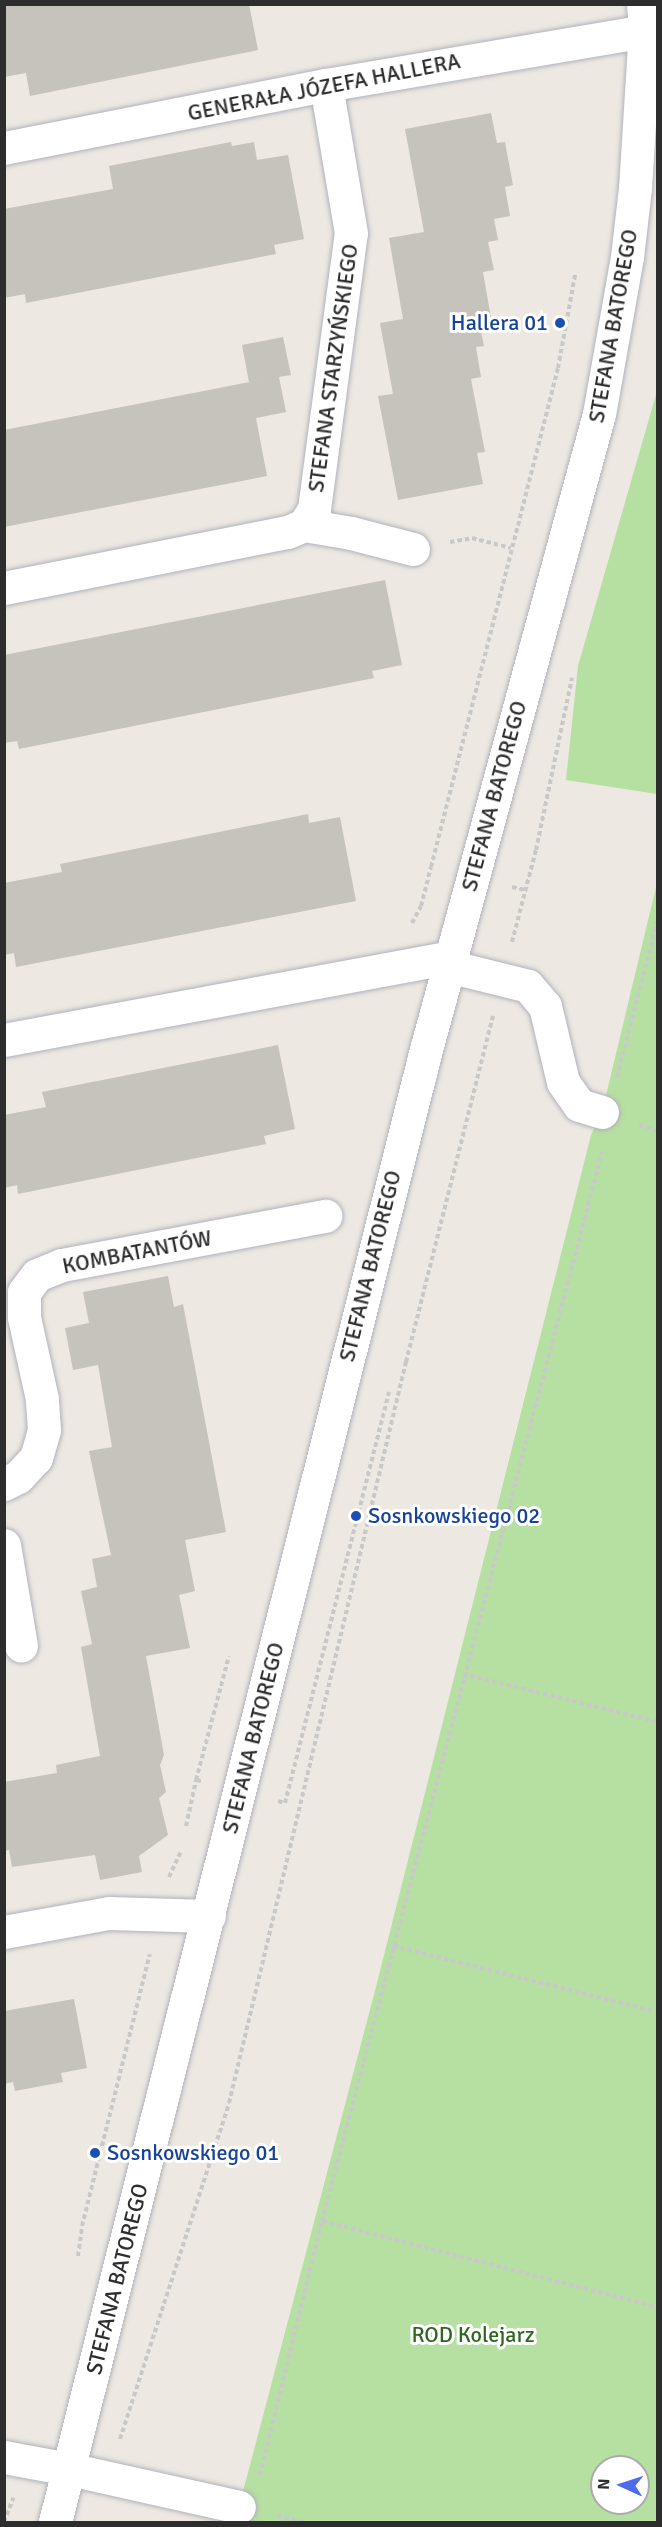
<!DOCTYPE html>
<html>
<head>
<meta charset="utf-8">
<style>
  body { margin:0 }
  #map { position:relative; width:662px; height:2527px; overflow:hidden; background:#ede8e1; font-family:Signika,sans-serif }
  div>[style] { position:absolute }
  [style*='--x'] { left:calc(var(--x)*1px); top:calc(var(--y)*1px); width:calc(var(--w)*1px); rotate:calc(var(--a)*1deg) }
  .green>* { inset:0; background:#b6dfa2 }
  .building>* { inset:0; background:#c6c2bc }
  .path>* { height:4px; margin-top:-2px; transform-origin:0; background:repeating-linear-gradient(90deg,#c8c8c8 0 4.5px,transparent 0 7.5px) }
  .roads { filter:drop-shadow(0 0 2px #b1b2bc) drop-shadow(0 0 2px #b1b2bc) }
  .minor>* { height:33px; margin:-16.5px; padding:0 16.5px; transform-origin:16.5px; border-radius:16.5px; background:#fff }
  .dots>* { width:16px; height:16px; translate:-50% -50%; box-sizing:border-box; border:3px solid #fff; border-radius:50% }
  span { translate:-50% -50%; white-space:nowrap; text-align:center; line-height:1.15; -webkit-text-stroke:6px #fff; paint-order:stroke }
  .street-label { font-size:22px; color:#2d2d2d }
  .transit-label { font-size:22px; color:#164399 }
  .right { translate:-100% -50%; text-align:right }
  .left { translate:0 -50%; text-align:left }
  .park-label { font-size:22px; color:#2f6621 }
  .frame { position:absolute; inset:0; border:6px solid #2d2d2d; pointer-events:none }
  .north { position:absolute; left:590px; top:2455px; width:60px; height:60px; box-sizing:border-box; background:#fff; border:2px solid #ababab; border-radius:50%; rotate:273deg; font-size:16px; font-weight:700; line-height:24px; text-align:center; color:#2d2d2d }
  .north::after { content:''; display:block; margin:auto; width:21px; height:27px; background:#4f6bec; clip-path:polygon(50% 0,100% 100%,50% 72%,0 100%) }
</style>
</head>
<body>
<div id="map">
  <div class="green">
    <i style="clip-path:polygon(657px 391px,658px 794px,657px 794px,566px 780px,578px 666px)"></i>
    <i style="clip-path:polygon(evenodd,657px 883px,657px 2522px,235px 2522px,376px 1987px,591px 1135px,602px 1112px,657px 883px,602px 2467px,638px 2467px,638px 2503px,602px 2503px,602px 2467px)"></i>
  </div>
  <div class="building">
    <i style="clip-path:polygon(4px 4px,249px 4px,258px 50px,30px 96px,26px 73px,4px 77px)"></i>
    <i style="clip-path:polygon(491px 113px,497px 143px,505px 142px,513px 185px,505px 187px,510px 216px,494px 219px,498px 240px,488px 242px,494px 270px,483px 272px,492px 324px,480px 327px,484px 346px,476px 347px,481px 377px,471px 379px,485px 452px,477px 453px,483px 484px,398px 500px,378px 396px,393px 394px,380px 323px,403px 319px,389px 238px,424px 232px,405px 129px)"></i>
    <i style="clip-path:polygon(231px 142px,232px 146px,254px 142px,257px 160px,288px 155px,304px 239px,274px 245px,276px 254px,26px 303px,25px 294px,4px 298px,4px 209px,113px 189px,109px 166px)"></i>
    <i style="clip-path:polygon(283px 337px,291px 375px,279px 377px,286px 412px,256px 418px,267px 476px,4px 527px,4px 430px,260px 380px,249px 382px,242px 345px)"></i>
    <i style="clip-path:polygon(385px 580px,402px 665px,372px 671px,374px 678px,19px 749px,17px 741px,4px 743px,4px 655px)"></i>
    <i style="clip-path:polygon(308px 814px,309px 823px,340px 817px,356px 901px,16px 967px,14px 953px,4px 955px,4px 883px,62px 872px,60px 864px)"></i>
    <i style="clip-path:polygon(278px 1045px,295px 1129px,264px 1136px,266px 1144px,18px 1194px,17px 1185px,4px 1188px,4px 1115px,46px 1107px,42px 1092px)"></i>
    <i style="clip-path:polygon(168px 1276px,174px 1307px,183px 1304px,226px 1532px,185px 1540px,195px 1591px,179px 1595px,190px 1648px,146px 1656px,164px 1755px,160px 1765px,166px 1792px,159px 1798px,168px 1835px,139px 1856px,142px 1872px,100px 1880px,95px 1855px,12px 1867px,9px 1850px,4px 1851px,4px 1782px,57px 1773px,56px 1765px,100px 1756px,81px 1647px,92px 1644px,81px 1591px,97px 1587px,92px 1559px,111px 1555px,89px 1451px,112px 1447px,98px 1365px,73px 1370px,65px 1328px,89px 1323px,83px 1292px)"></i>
    <i style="clip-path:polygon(74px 1999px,87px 2068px,61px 2073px,63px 2082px,15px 2091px,13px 2082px,4px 2084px,4px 2011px)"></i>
  </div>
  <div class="path">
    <i style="--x:450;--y:542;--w:22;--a:-10"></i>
    <i style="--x:472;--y:538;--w:40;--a:14.4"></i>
    <i style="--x:431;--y:867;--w:515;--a:-75.72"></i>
    <i style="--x:558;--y:368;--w:95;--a:-79.6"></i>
    <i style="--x:512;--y:887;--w:13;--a:13"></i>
    <i style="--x:412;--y:923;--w:19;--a:-62"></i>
    <i style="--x:421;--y:906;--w:40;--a:-75.6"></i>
    <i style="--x:512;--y:942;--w:95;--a:-75.4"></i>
    <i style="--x:536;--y:850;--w:176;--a:-78.2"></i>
    <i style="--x:617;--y:1077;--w:164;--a:-75.5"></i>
    <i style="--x:639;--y:1125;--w:20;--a:18"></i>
    <i style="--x:463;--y:1674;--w:201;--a:13.8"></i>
    <i style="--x:201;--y:1781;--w:5;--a:-169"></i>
    <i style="--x:196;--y:1780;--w:128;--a:-75.1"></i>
    <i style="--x:278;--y:1801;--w:7;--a:16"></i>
    <i style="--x:285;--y:1803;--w:424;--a:-75.8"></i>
    <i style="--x:186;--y:1826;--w:47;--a:-77.7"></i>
    <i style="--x:169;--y:1877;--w:29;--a:-65"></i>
    <i style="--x:393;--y:1946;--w:273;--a:14"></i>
    <i style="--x:322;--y:2221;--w:347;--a:14.4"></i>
    <i style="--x:78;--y:2256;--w:30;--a:-82"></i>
    <i style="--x:82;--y:2226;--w:280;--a:-76"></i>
    <i style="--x:120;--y:2439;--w:353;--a:-72"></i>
    <i style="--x:229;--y:2103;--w:762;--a:-76.57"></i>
    <i style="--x:406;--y:1362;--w:357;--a:-75.9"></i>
    <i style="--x:260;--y:2475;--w:261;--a:-76.3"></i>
    <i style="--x:322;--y:2221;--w:1105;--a:-75.32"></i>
    <i style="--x:277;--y:2516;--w:30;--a:12"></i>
    <i style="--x:4;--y:2522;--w:26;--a:-69"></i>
  </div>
  <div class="roads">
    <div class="minor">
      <i style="--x:4;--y:148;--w:328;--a:-11.1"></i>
      <i style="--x:326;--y:85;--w:324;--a:-9.6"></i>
      <i style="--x:304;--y:525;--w:48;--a:9.7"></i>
      <i style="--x:351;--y:533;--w:64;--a:14.5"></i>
      <i style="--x:4;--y:588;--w:289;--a:-11.2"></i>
      <i style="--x:288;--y:532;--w:17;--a:-24"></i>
      <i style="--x:304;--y:525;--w:19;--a:-58"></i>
      <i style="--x:314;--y:509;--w:278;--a:-82.4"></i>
      <i style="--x:351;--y:233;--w:150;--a:-99.6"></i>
      <i style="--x:448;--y:966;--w:82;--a:14"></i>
      <i style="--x:528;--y:986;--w:26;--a:50"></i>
      <i style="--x:545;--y:1006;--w:78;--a:76.7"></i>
      <i style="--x:563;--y:1082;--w:28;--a:55"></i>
      <i style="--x:579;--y:1105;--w:24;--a:17"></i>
      <i style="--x:4;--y:1040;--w:454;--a:-10.5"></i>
      <i style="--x:4;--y:1484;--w:16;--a:-27"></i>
      <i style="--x:18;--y:1477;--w:26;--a:-47"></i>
      <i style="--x:36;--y:1458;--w:29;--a:-74"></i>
      <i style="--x:44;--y:1430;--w:31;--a:-94"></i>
      <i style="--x:42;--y:1399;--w:84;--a:-102.4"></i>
      <i style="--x:24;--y:1317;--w:25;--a:-90"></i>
      <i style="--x:24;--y:1292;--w:21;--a:-53"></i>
      <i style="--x:37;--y:1275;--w:27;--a:-22"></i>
      <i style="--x:62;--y:1265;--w:268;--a:-10.6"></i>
      <i style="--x:4;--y:1545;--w:102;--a:80.4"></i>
      <i style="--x:4;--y:1932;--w:107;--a:-10.3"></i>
      <i style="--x:109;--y:1913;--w:100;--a:1.7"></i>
      <i style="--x:4;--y:2457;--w:66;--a:10.5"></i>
      <i style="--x:69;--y:2469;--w:174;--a:12.6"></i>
      <i style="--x:55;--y:2522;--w:1511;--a:-75.86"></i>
      <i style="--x:424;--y:1057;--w:666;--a:-74.78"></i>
      <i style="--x:599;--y:414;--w:159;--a:-79.9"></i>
      <i style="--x:627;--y:257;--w:69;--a:-83.4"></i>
      <i style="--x:635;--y:188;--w:157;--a:-86.4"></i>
      <i style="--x:645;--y:31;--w:27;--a:-94"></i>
    </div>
  </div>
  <div class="dots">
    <i style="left:560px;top:323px;background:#1a4fb4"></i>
    <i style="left:356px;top:1516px;background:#1a4fb4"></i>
    <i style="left:95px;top:2153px;background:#1a4fb4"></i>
  </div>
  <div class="street-label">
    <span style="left:324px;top:87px;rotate:-11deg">GENERAŁA JÓZEFA HALLERA</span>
    <span style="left:613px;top:326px;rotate:-80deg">STEFANA BATOREGO</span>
    <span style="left:333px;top:368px;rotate:-82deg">STEFANA STARZYŃSKIEGO</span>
    <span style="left:494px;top:796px;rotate:-75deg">STEFANA BATOREGO</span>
    <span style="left:137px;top:1252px;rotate:-11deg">KOMBATANTÓW</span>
    <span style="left:370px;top:1266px;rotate:-76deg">STEFANA BATOREGO</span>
    <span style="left:253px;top:1738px;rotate:-76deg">STEFANA BATOREGO</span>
    <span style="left:117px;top:2279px;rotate:-76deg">STEFANA BATOREGO</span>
  </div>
  <div class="transit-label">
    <span class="right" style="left:548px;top:323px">Hallera 01</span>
    <span class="left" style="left:368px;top:1516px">Sosnkowskiego 02</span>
    <span class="left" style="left:107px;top:2153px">Sosnkowskiego 01</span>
  </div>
  <div class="park-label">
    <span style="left:473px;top:2335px">ROD Kolejarz</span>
  </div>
  <div class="frame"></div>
  <div class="north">N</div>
</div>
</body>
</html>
